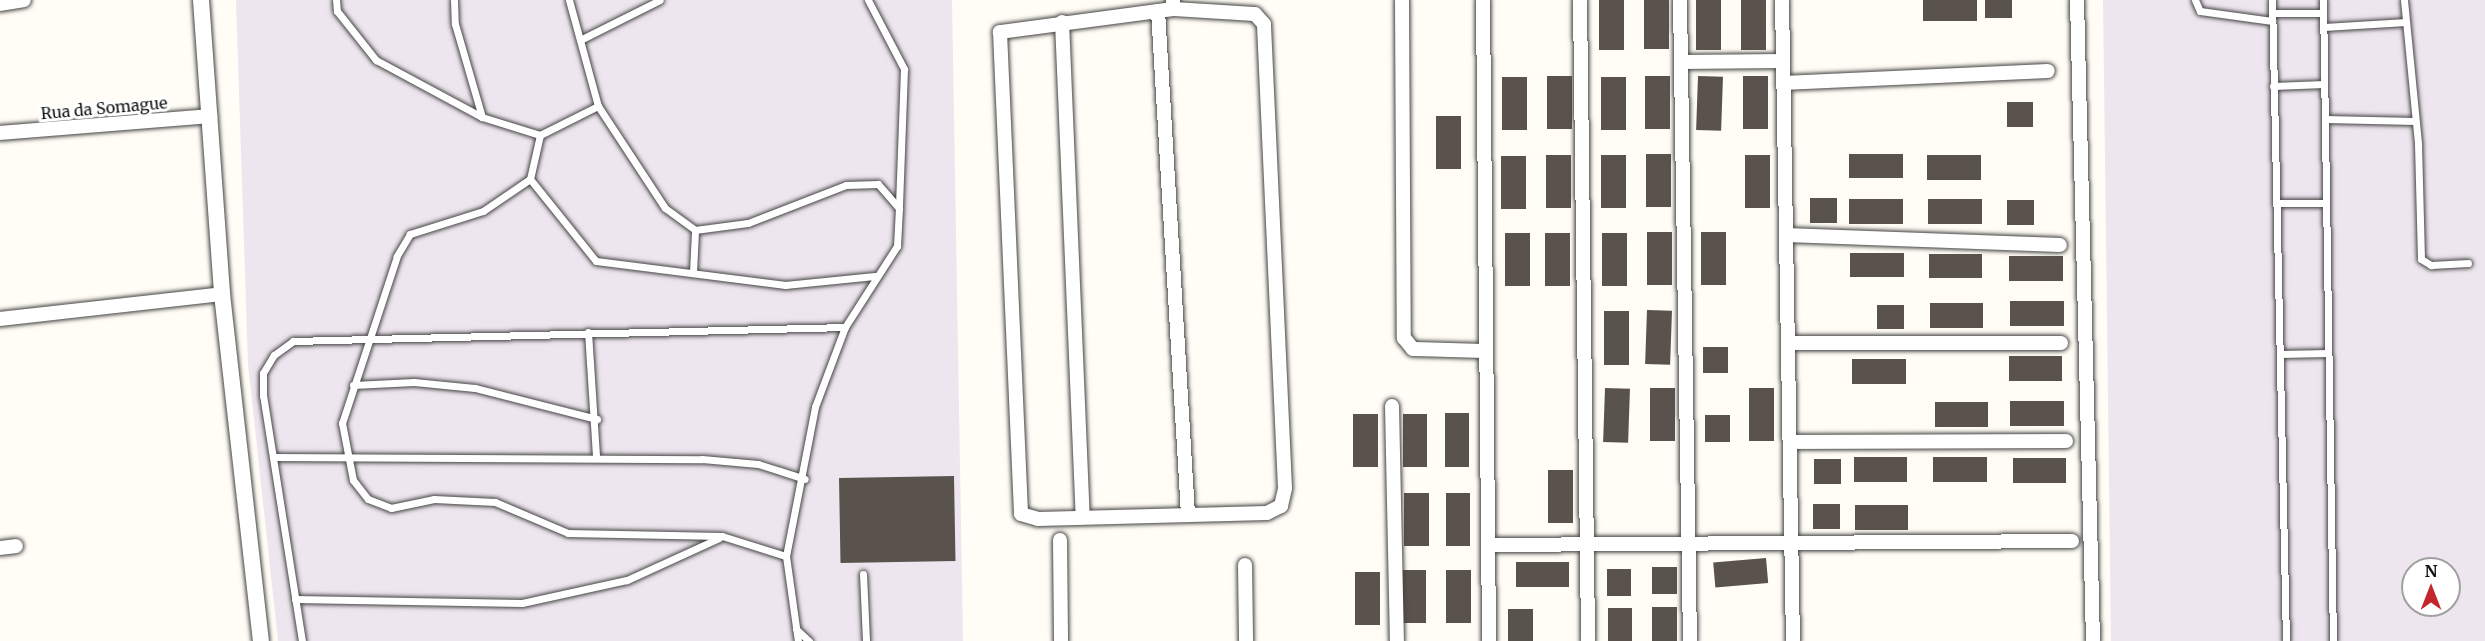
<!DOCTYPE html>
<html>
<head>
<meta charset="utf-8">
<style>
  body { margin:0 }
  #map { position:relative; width:2485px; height:641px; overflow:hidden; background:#fffdf5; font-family:Merriweather,serif }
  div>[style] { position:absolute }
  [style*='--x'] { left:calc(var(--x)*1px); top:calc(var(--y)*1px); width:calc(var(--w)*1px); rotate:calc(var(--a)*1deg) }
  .industrial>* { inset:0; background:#eee6ef }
  .building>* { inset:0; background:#5a524d; transform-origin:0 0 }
  .roads { filter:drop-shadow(0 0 2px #444) drop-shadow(0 0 2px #444) }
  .service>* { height:7px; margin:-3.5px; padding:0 3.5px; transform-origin:3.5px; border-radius:3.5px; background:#fff }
  .minor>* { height:14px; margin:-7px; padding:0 7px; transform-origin:7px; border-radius:7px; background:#fff }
  .tertiary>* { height:16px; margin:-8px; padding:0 8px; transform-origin:8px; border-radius:8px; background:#fff }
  span { translate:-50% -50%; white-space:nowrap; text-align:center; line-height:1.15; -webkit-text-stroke:6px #fff; paint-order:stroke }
  .street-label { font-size:16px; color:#111 }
  .north { position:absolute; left:2401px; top:557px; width:60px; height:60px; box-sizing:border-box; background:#fff; border:2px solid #a0a0a0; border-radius:50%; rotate:0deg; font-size:16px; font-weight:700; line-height:24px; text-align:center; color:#111 }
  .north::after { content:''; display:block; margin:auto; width:21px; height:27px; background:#c4262e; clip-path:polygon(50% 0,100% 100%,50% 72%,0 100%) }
</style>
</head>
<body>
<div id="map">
  <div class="industrial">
    <i style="clip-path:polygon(236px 0,952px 0,963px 641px,278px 641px,248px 364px)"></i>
    <i style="clip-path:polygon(evenodd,2103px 0,2485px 0,2485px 641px,2111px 641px,2103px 0,2413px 569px,2449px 569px,2449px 605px,2413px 605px,2413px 569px)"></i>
  </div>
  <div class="building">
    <i style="left:1599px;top:0;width:25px;height:50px"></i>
    <i style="left:1644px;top:0;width:25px;height:49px"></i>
    <i style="left:1696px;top:0;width:25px;height:50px"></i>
    <i style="left:1741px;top:0;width:25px;height:50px"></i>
    <i style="left:1923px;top:0;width:54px;height:21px"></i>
    <i style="left:1985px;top:0;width:27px;height:18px"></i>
    <i style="left:1547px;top:76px;width:25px;height:53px"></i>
    <i style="left:1645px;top:76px;width:25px;height:53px"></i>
    <i style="left:1698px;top:76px;width:25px;height:54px;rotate:2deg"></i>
    <i style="left:1743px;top:76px;width:25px;height:53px"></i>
    <i style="left:1502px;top:77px;width:25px;height:53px"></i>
    <i style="left:1601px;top:77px;width:25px;height:53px"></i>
    <i style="left:2007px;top:102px;width:26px;height:25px"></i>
    <i style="left:1436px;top:116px;width:25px;height:53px"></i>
    <i style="left:1646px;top:154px;width:25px;height:53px"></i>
    <i style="left:1849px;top:154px;width:54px;height:24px"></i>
    <i style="left:1546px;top:155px;width:25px;height:53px"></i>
    <i style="left:1601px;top:155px;width:25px;height:53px"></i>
    <i style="left:1745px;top:155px;width:25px;height:53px"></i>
    <i style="left:1927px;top:155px;width:54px;height:25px"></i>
    <i style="left:1501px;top:156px;width:25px;height:53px"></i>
    <i style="left:1810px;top:198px;width:27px;height:25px"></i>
    <i style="left:1849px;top:199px;width:54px;height:25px"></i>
    <i style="left:1928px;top:199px;width:54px;height:25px"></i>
    <i style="left:2007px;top:200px;width:27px;height:25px"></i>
    <i style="left:1647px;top:232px;width:25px;height:53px"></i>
    <i style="left:1701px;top:232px;width:25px;height:53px"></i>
    <i style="left:1505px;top:233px;width:25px;height:53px"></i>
    <i style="left:1545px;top:233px;width:25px;height:53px"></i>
    <i style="left:1602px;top:233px;width:25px;height:53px"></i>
    <i style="left:1850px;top:253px;width:54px;height:24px"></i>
    <i style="left:1929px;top:254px;width:53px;height:24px"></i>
    <i style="left:2009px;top:256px;width:54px;height:25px"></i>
    <i style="left:2010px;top:301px;width:54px;height:25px"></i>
    <i style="left:1930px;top:303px;width:53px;height:25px"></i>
    <i style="left:1877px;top:305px;width:27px;height:24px"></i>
    <i style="left:1647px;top:310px;width:25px;height:54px;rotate:2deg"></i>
    <i style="left:1604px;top:311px;width:25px;height:54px"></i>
    <i style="left:1703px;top:347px;width:25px;height:26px"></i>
    <i style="left:2009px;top:356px;width:53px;height:25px"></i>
    <i style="left:1852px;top:359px;width:54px;height:25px"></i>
    <i style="left:1605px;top:388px;width:25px;height:54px;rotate:2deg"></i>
    <i style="left:1650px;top:388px;width:25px;height:53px"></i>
    <i style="left:1749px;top:388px;width:25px;height:53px"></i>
    <i style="left:2010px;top:401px;width:54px;height:25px"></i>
    <i style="left:1935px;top:402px;width:53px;height:25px"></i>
    <i style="left:1445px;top:413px;width:24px;height:54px"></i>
    <i style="left:1353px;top:414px;width:25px;height:53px"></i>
    <i style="left:1403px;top:414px;width:24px;height:53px"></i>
    <i style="left:1705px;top:415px;width:25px;height:27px"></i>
    <i style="left:1854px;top:457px;width:53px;height:25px"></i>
    <i style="left:1933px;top:457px;width:54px;height:25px"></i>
    <i style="left:2013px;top:458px;width:53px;height:25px"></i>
    <i style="left:1814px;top:459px;width:27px;height:25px"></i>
    <i style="left:1548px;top:470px;width:25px;height:53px"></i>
    <i style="left:954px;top:476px;width:85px;height:115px;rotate:89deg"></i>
    <i style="left:1404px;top:493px;width:25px;height:53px"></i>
    <i style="left:1446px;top:493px;width:24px;height:53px"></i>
    <i style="left:1813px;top:504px;width:27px;height:25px"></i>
    <i style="left:1855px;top:505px;width:53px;height:25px"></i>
    <i style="left:1766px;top:558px;width:25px;height:53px;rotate:85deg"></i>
    <i style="left:1516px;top:562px;width:53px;height:25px"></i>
    <i style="left:1652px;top:567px;width:25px;height:27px"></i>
    <i style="left:1607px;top:569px;width:24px;height:27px"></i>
    <i style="left:1401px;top:570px;width:25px;height:53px"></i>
    <i style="left:1446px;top:570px;width:25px;height:53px"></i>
    <i style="left:1355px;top:572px;width:25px;height:53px"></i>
    <i style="left:1652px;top:607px;width:25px;height:34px"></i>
    <i style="left:1608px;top:608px;width:24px;height:33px"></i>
    <i style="left:1508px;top:609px;width:25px;height:32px"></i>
  </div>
  <div class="roads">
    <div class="service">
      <i style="--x:336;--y:0;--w:11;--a:85"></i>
      <i style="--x:337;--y:11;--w:63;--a:51.5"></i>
      <i style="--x:376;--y:60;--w:120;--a:28.3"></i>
      <i style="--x:482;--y:117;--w:61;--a:17.2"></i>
      <i style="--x:540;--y:135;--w:65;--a:-26.6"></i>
      <i style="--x:454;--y:0;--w:24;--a:88"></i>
      <i style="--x:455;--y:24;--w:97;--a:73.8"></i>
      <i style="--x:569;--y:0;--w:110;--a:74.7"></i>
      <i style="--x:598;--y:106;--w:122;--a:56.7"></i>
      <i style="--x:665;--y:208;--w:37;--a:36"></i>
      <i style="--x:695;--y:230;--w:53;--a:-7.5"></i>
      <i style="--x:748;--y:223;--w:105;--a:-21.2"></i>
      <i style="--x:846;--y:185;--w:32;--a:-2"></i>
      <i style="--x:878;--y:184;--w:32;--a:49"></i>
      <i style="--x:899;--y:208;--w:38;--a:93"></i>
      <i style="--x:897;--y:246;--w:96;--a:122.7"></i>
      <i style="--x:845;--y:327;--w:85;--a:110.6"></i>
      <i style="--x:815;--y:407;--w:152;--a:101"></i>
      <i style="--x:786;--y:556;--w:86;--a:82"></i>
      <i style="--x:868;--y:0;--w:78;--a:62.4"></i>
      <i style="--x:904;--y:69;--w:139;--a:92.1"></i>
      <i style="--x:2195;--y:0;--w:12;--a:66"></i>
      <i style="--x:2200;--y:11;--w:73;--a:7.9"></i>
      <i style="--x:2272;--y:0;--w:641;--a:88.75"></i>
      <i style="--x:2323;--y:0;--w:641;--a:89.11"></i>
      <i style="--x:2404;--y:0;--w:145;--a:84.4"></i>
      <i style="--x:2418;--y:144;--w:115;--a:88.5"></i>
      <i style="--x:2421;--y:259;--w:12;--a:31"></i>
      <i style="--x:2431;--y:265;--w:37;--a:-3"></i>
      <i style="--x:2272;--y:13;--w:51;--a:0"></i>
      <i style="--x:2324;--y:27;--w:82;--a:-3.5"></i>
      <i style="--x:580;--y:40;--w:89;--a:-26.6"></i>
      <i style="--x:2273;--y:86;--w:51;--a:-2.2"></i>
      <i style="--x:2325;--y:119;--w:90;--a:1.3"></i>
      <i style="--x:540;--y:135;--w:45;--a:102.8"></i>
      <i style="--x:530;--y:179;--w:57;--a:145.8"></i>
      <i style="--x:483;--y:211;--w:77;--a:162.5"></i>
      <i style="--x:410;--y:234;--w:26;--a:121"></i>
      <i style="--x:397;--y:256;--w:176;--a:108.2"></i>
      <i style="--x:342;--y:423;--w:58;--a:79.1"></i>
      <i style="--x:353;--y:480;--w:24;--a:52"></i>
      <i style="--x:368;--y:499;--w:25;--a:21"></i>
      <i style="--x:391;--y:508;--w:44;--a:-11.8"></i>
      <i style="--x:434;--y:499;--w:61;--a:2.8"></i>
      <i style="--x:495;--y:502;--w:79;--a:23"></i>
      <i style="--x:568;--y:533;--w:154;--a:1.1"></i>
      <i style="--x:722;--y:536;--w:67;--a:17.4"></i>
      <i style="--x:530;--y:179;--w:105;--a:51.2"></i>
      <i style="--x:596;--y:261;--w:191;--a:7.2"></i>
      <i style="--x:785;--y:285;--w:90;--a:-5.7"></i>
      <i style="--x:2276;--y:203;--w:50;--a:0"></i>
      <i style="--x:693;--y:273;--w:43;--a:-87.3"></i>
      <i style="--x:588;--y:332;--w:125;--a:86.3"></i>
      <i style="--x:2280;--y:354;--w:48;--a:-1.2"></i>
      <i style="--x:353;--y:385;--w:61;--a:-2.8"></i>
      <i style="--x:414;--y:382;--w:61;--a:5.6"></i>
      <i style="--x:475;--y:388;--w:126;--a:14.3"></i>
      <i style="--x:273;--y:457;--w:429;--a:0.3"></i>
      <i style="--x:702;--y:459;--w:56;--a:5.1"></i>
      <i style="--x:758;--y:464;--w:49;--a:17.7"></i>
      <i style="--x:863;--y:574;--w:67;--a:87.4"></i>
      <i style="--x:295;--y:599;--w:227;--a:1"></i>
      <i style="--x:522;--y:603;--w:107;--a:-12.4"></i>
      <i style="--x:627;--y:580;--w:101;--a:-24.5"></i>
      <i style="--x:796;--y:629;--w:18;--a:43"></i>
      <i style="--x:302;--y:641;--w:248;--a:-99"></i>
      <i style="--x:263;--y:396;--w:23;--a:-90"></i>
      <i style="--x:263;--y:373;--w:21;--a:-59"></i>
      <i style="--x:274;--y:355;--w:24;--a:-36"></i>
      <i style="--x:293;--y:341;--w:552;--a:-1.45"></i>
    </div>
    <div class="minor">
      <i style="--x:1173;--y:0;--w:9;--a:90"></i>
      <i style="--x:1173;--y:9;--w:175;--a:172.4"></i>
      <i style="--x:1000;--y:32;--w:482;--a:87.5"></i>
      <i style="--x:1021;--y:514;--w:18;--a:16"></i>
      <i style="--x:1038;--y:519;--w:229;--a:-1.5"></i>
      <i style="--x:1267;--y:513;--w:16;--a:-27"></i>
      <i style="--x:1281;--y:506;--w:18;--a:-77"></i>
      <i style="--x:1285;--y:488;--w:464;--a:-92.6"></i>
      <i style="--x:1264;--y:24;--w:13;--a:-132"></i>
      <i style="--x:1255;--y:14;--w:82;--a:-176.5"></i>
      <i style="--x:1402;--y:0;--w:338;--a:89.7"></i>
      <i style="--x:1404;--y:338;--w:14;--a:51"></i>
      <i style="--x:1413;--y:349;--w:73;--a:1.6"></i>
      <i style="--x:1483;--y:0;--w:641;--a:89.46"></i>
      <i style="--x:1580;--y:0;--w:641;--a:89.28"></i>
      <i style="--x:1680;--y:0;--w:641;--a:89.11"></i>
      <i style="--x:1782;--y:0;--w:641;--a:89.02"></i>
      <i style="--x:2077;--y:0;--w:641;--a:88.57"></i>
      <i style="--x:0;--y:4;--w:24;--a:-9"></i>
      <i style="--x:1158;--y:11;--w:505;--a:86.59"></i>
      <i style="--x:1062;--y:22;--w:495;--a:87.6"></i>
      <i style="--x:1681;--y:62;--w:102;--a:-0.6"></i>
      <i style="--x:1783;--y:83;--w:265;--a:-2.6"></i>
      <i style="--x:0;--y:133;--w:211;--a:-4.6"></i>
      <i style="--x:1786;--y:235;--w:274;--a:2.1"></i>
      <i style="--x:0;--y:319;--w:223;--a:-6.4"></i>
      <i style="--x:1788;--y:343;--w:273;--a:0"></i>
      <i style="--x:1392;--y:406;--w:235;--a:88.8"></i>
      <i style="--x:1790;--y:442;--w:276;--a:-0.2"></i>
      <i style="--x:1060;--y:540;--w:101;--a:89.4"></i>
      <i style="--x:1488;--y:545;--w:584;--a:-0.39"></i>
      <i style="--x:0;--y:548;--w:16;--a:-7"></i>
      <i style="--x:1245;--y:565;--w:76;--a:89.2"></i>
    </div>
    <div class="tertiary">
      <i style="--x:201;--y:0;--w:295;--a:85.9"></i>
      <i style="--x:222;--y:294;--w:349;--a:83.6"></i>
    </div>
  </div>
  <div class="street-label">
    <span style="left:104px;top:108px;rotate:-5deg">Rua da Somague</span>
  </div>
  <div class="north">N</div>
</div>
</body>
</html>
